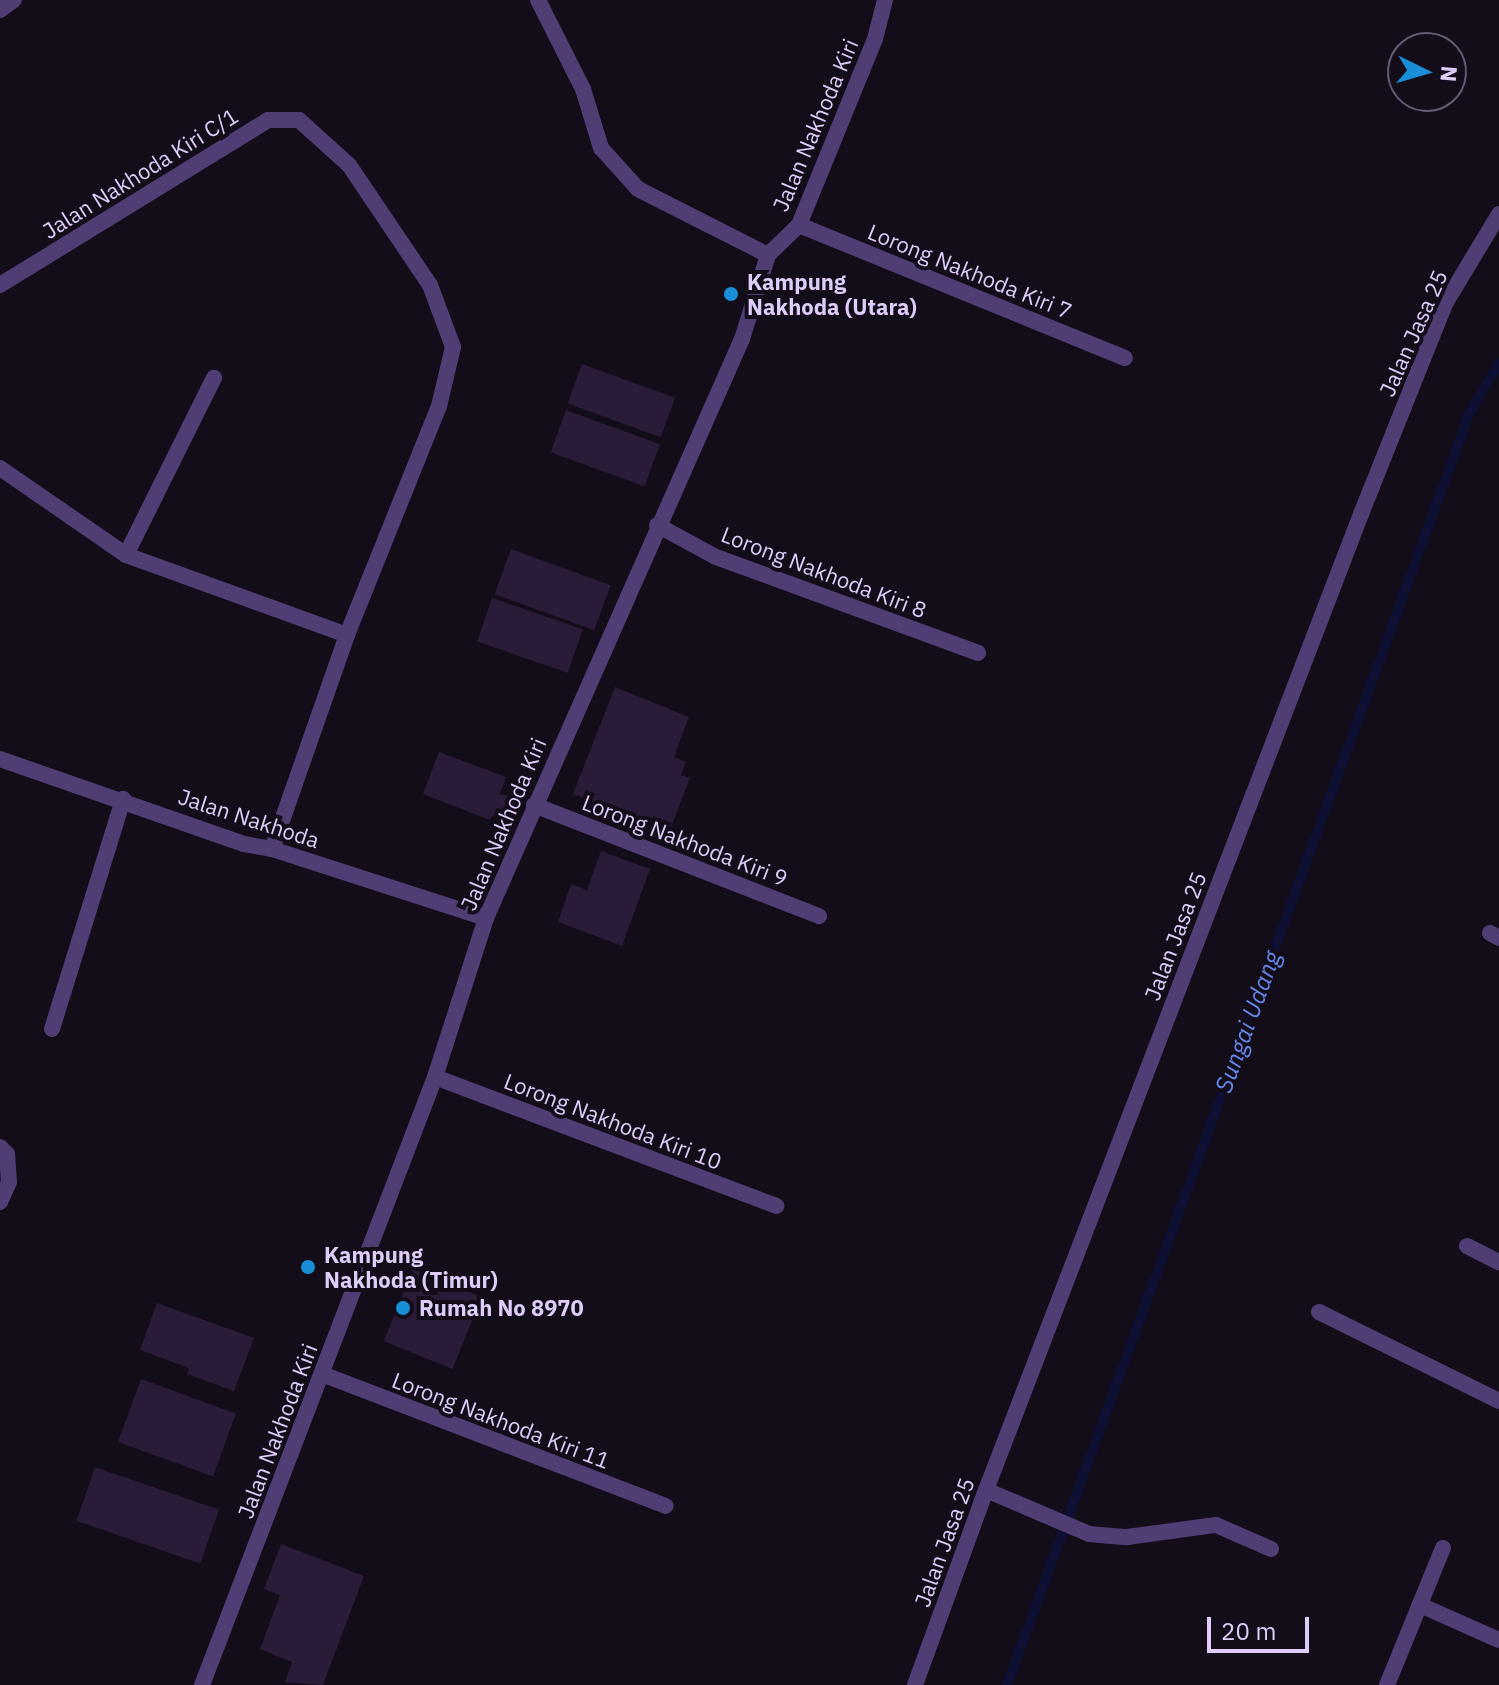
<!DOCTYPE html>
<html>
<head>
<meta charset="utf-8">
<style>
  body { margin:0 }
  #map { position:relative; width:1499px; height:1685px; overflow:hidden; background:#130d1a; font-family:"IBM Plex Sans",sans-serif }
  div>[style] { position:absolute }
  [style*='--x'] { left:calc(var(--x)*1px); top:calc(var(--y)*1px); width:calc(var(--w)*1px); rotate:calc(var(--a)*1deg) }
  .stream>* { height:10px; margin:-5px; padding:0 5px; transform-origin:5px; border-radius:5px; background:#0d1033 }
  .building>* { inset:0; background:#2a1b39; transform-origin:0 0 }
  .service>* { height:16px; margin:-8px; padding:0 8px; transform-origin:8px; border-radius:8px; background:#4f3d74 }
  .minor>* { height:16px; margin:-8px; padding:0 8px; transform-origin:8px; border-radius:8px; background:#4f3d74 }
  .dots>* { width:22px; height:22px; translate:-50% -50%; box-sizing:border-box; border:4px solid #130d1a; border-radius:50% }
  span { translate:-50% -50%; white-space:nowrap; text-align:center; line-height:1.15; -webkit-text-stroke:8px #130d1a; paint-order:stroke }
  .street-label { font-size:22px; color:#deccf9 }
  .poi-label { font-size:22px; color:#deccf9; font-weight:700 }
  .left { translate:0 -50%; text-align:left }
  .water-label { font-size:24px; color:#6688ed; font-style:italic }
  .north { position:absolute; left:1387px; top:32px; width:80px; height:80px; box-sizing:border-box; background:#130d1a; border:2px solid #645973; border-radius:50%; rotate:95deg; font-size:22px; font-weight:700; line-height:32px; text-align:center; color:#deccf9 }
  .north::after { content:''; display:block; margin:auto; width:28px; height:36px; background:#198ed7; clip-path:polygon(50% 0,100% 100%,50% 72%,0 100%) }
  .scale { position:absolute; left:1207px; top:1617px; width:102px; height:36px; box-sizing:border-box; border:4px solid #deccf9; border-top:0; padding-left:10px; font-size:24px; line-height:28px; white-space:nowrap; color:#deccf9; -webkit-text-stroke:6px #130d1a; paint-order:stroke }
</style>
</head>
<body>
<div id="map">
  <div class="stream">
    <i style="--x:1007;--y:1685;--w:1352;--a:-70.02"></i>
    <i style="--x:1469;--y:414;--w:59;--a:-59.5"></i>
  </div>
  <div class="building">
    <i style="left:582px;top:364px;width:99px;height:42px;rotate:20deg"></i>
    <i style="left:566px;top:410px;width:100px;height:45px;rotate:20deg"></i>
    <i style="left:511px;top:549px;width:106px;height:48px;rotate:20deg"></i>
    <i style="left:492px;top:598px;width:96px;height:46px;rotate:19deg"></i>
    <i style="clip-path:polygon(615px 687px,689px 717px,674px 757px,686px 762px,681px 775px,690px 778px,669px 832px,573px 794px)"></i>
    <i style="clip-path:polygon(439px 752px,506px 777px,500px 794px,512px 798px,504px 820px,492px 816px,490px 820px,423px 794px)"></i>
    <i style="clip-path:polygon(601px 851px,650px 869px,622px 946px,558px 922px,571px 884px,587px 890px)"></i>
    <i style="left:413px;top:1269px;width:74px;height:78px;rotate:22deg"></i>
    <i style="clip-path:polygon(157px 1303px,254px 1338px,234px 1391px,187px 1374px,189px 1368px,140px 1350px)"></i>
    <i style="left:141px;top:1379px;width:101px;height:67px;rotate:20deg"></i>
    <i style="left:95px;top:1467px;width:131px;height:57px;rotate:19deg"></i>
    <i style="clip-path:polygon(281px 1544px,364px 1576px,323px 1685px,285px 1682px,292px 1662px,260px 1649px,280px 1595px,264px 1589px)"></i>
  </div>
  <div class="service">
    <i style="--x:1490;--y:933;--w:10;--a:29"></i>
    <i style="--x:52;--y:1029;--w:241;--a:-72.8"></i>
    <i style="--x:1467;--y:1246;--w:36;--a:27"></i>
    <i style="--x:1319;--y:1312;--w:201;--a:26.3"></i>
    <i style="--x:986;--y:1490;--w:112;--a:23.1"></i>
    <i style="--x:1089;--y:1534;--w:38;--a:5"></i>
    <i style="--x:1127;--y:1537;--w:90;--a:-7.7"></i>
    <i style="--x:1216;--y:1525;--w:60;--a:23.6"></i>
    <i style="--x:1420;--y:1605;--w:86;--a:23.9"></i>
    <i style="--x:1387;--y:1685;--w:148;--a:-67.8"></i>
  </div>
  <div class="minor">
    <i style="--x:538;--y:0;--w:100;--a:63.2"></i>
    <i style="--x:583;--y:89;--w:62;--a:73"></i>
    <i style="--x:601;--y:148;--w:55;--a:47.9"></i>
    <i style="--x:638;--y:189;--w:146;--a:26.9"></i>
    <i style="--x:0;--y:10;--w:17;--a:-36"></i>
    <i style="--x:799;--y:225;--w:352;--a:22.2"></i>
    <i style="--x:0;--y:285;--w:315;--a:-31.6"></i>
    <i style="--x:268;--y:120;--w:31;--a:0"></i>
    <i style="--x:299;--y:120;--w:67;--a:42"></i>
    <i style="--x:349;--y:165;--w:145;--a:56"></i>
    <i style="--x:430;--y:285;--w:66;--a:69.6"></i>
    <i style="--x:453;--y:347;--w:61;--a:103.3"></i>
    <i style="--x:439;--y:406;--w:247;--a:111.9"></i>
    <i style="--x:347;--y:635;--w:227;--a:109.3"></i>
    <i style="--x:0;--y:468;--w:153;--a:34.6"></i>
    <i style="--x:126;--y:555;--w:235;--a:19.9"></i>
    <i style="--x:657;--y:525;--w:67;--a:28.5"></i>
    <i style="--x:716;--y:557;--w:279;--a:20.1"></i>
    <i style="--x:126;--y:555;--w:198;--a:-63.6"></i>
    <i style="--x:0;--y:759;--w:258;--a:19.2"></i>
    <i style="--x:244;--y:844;--w:28;--a:10"></i>
    <i style="--x:272;--y:849;--w:225;--a:17.9"></i>
    <i style="--x:534;--y:805;--w:306;--a:21.3"></i>
    <i style="--x:435;--y:1077;--w:365;--a:20.7"></i>
    <i style="--x:0;--y:1147;--w:10;--a:45"></i>
    <i style="--x:7;--y:1154;--w:28;--a:86"></i>
    <i style="--x:9;--y:1182;--w:22;--a:114"></i>
    <i style="--x:322;--y:1374;--w:368;--a:21"></i>
    <i style="--x:202;--y:1685;--w:651;--a:-69.03"></i>
    <i style="--x:435;--y:1077;--w:167;--a:-72.2"></i>
    <i style="--x:486;--y:918;--w:633;--a:-66.15"></i>
    <i style="--x:742;--y:339;--w:88;--a:-72.8"></i>
    <i style="--x:768;--y:255;--w:43;--a:-44.1"></i>
    <i style="--x:799;--y:225;--w:201;--a:-67.8"></i>
    <i style="--x:875;--y:39;--w:40;--a:-75.6"></i>
    <i style="--x:915;--y:1685;--w:208;--a:-70"></i>
    <i style="--x:986;--y:1490;--w:1046;--a:-68.98"></i>
    <i style="--x:1361;--y:514;--w:226;--a:-68.2"></i>
    <i style="--x:1445;--y:304;--w:105;--a:-59"></i>
  </div>
  <div class="dots">
    <i style="left:731px;top:294px;background:#198ed7"></i>
    <i style="left:308px;top:1267px;background:#198ed7"></i>
    <i style="left:403px;top:1308px;background:#198ed7"></i>
  </div>
  <div class="street-label">
    <span style="left:815px;top:125px;rotate:-67deg">Jalan Nakhoda Kiri</span>
    <span style="left:140px;top:173px;rotate:-32deg">Jalan Nakhoda Kiri C/1</span>
    <span style="left:970px;top:271px;rotate:22deg">Lorong Nakhoda Kiri 7</span>
    <span style="left:1413px;top:333px;rotate:-66deg">Jalan Jasa 25</span>
    <span style="left:824px;top:572px;rotate:21deg">Lorong Nakhoda Kiri 8</span>
    <span style="left:249px;top:818px;rotate:18deg">Jalan Nakhoda</span>
    <span style="left:503px;top:824px;rotate:-67deg">Jalan Nakhoda Kiri</span>
    <span style="left:685px;top:840px;rotate:21deg">Lorong Nakhoda Kiri 9</span>
    <span style="left:1175px;top:936px;rotate:-69deg">Jalan Jasa 25</span>
    <span style="left:613px;top:1121px;rotate:21deg">Lorong Nakhoda Kiri 10</span>
    <span style="left:501px;top:1420px;rotate:21deg">Lorong Nakhoda Kiri 11</span>
    <span style="left:277px;top:1431px;rotate:-69deg">Jalan Nakhoda Kiri</span>
    <span style="left:944px;top:1542px;rotate:-70deg">Jalan Jasa 25</span>
  </div>
  <div class="poi-label">
    <span class="left" style="left:747px;top:294px">Kampung<br>Nakhoda (Utara)</span>
    <span class="left" style="left:324px;top:1267px">Kampung<br>Nakhoda (Timur)</span>
    <span class="left" style="left:419px;top:1308px">Rumah No 8970</span>
  </div>
  <div class="water-label">
    <span style="left:1248px;top:1022px;rotate:-70deg">Sungai Udang</span>
  </div>
  <div class="north">N</div>
  <div class="scale">20 m</div>
</div>
</body>
</html>
